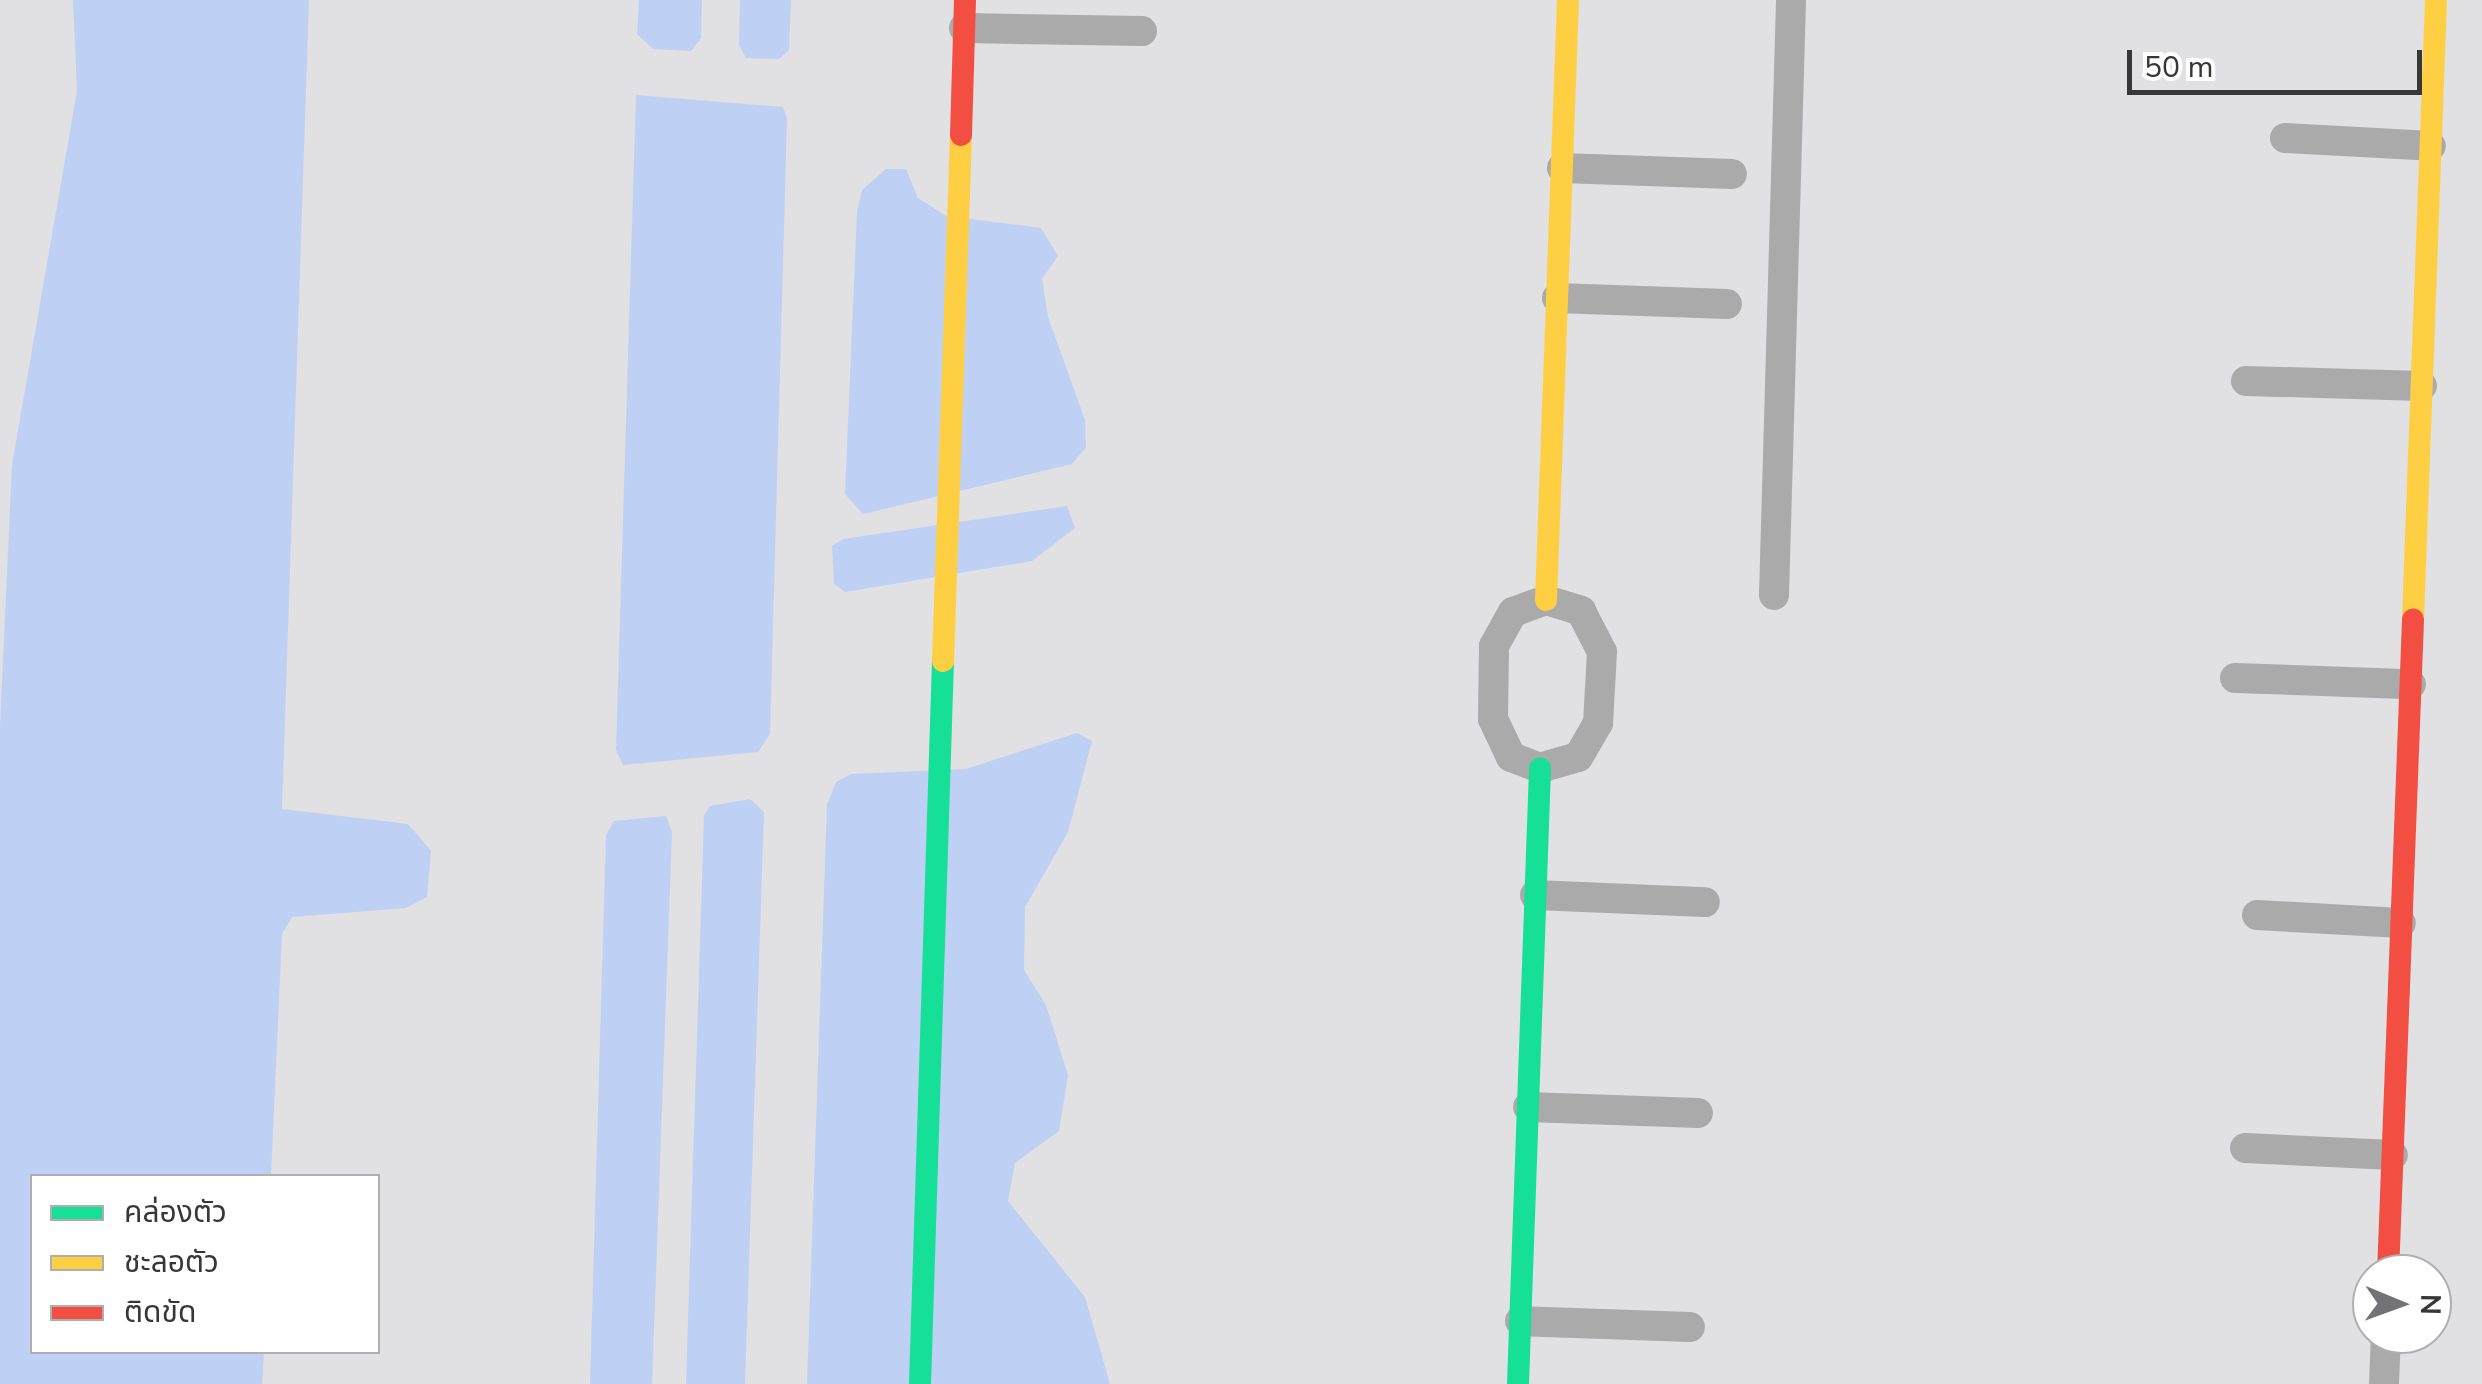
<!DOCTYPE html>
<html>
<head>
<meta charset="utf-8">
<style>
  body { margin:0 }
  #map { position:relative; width:2482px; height:1384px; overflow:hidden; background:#e1e0e2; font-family:"Nunito Sans","Noto Sans Thai",sans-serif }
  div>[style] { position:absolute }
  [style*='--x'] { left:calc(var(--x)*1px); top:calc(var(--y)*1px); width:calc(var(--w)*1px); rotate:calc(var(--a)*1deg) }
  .water>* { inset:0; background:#bed0f3 }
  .street>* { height:30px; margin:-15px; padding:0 15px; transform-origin:15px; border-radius:15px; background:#abaaab }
  .fast>* { height:22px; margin:-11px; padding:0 11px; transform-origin:11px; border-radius:11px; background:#16e098 }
  .slow>* { height:22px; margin:-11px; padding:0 11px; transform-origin:11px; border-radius:11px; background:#ffcf43 }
  .jam>* { height:22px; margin:-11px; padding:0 11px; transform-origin:11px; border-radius:11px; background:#f24e42 }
  span { translate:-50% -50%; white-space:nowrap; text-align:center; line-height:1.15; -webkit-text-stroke:8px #fff; paint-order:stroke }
  .legend { position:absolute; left:30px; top:1174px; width:350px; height:180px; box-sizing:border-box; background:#fff; border:2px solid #afafaf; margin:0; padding:12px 18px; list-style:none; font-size:30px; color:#383738 }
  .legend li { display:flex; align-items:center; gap:20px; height:50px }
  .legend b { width:50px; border:2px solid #afafaf }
  .north { position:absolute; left:2352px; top:1254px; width:100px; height:100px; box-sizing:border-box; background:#fff; border:2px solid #afafaf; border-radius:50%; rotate:91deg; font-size:28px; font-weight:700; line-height:40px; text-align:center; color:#383738 }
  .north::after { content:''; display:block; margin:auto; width:35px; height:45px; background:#737274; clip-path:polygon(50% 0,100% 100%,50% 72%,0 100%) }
  .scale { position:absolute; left:2127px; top:50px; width:295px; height:45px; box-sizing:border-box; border:5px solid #383738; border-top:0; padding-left:12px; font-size:30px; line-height:35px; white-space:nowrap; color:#383738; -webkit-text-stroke:8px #fff; paint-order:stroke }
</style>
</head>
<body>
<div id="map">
  <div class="water">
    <i style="clip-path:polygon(73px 0,309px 0,282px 809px,408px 824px,431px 851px,427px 897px,406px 908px,292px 917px,282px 934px,271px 1176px,32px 1176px,32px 1352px,264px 1352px,262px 1384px,0 1384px,0 726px,12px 465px,77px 91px)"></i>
    <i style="clip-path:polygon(639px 0,702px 0,701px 38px,691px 51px,653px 49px,637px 34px)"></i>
    <i style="clip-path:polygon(740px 0,791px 0,789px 50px,779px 59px,746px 58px,739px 45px)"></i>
    <i style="clip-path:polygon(636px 95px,783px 107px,787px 118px,770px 734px,758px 752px,623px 765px,616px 750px)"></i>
    <i style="clip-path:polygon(886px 169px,906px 169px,918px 198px,946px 216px,1041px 228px,1058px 256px,1042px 279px,1048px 317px,1085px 420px,1086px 447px,1072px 464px,863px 514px,845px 494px,857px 212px,862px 190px)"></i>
    <i style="clip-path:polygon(1067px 506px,1075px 528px,1032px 561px,845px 592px,834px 584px,832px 546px,843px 539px)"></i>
    <i style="clip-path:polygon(1077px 733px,1092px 741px,1068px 832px,1025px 907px,1024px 970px,1046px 1005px,1068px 1075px,1059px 1131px,1015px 1163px,1008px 1201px,1085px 1297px,1110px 1384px,807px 1384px,827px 805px,836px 782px,851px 774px,966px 769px)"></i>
    <i style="clip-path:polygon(750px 799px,764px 812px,745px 1384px,686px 1384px,704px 816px,710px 806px)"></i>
    <i style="clip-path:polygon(666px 816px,672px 832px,652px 1384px,590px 1384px,606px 835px,614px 821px)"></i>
  </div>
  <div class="street">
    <i style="--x:964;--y:28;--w:178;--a:1"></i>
    <i style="--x:2285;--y:138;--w:146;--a:3.1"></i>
    <i style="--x:1562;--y:168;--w:170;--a:2"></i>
    <i style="--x:1557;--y:298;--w:170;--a:2"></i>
    <i style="--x:2246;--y:381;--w:176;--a:1.6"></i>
    <i style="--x:1774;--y:595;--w:595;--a:-88.36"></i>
    <i style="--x:1546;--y:600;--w:37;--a:17"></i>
    <i style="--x:1581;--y:611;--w:46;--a:62.9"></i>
    <i style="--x:1602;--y:652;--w:71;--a:93.2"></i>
    <i style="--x:1598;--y:723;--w:39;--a:120"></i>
    <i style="--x:1578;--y:757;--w:40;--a:164"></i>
    <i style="--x:1540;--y:768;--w:31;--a:-159"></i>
    <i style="--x:1511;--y:757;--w:42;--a:-115.3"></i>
    <i style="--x:1493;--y:719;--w:73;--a:-89.2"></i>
    <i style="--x:1494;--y:646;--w:39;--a:-61"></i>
    <i style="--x:1513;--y:612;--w:35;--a:-20"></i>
    <i style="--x:2235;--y:678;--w:176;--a:2"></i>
    <i style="--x:1535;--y:895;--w:170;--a:2.4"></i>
    <i style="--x:2257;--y:915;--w:144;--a:3.2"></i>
    <i style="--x:1528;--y:1107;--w:170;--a:2"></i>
    <i style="--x:2245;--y:1148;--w:148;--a:2.7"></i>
    <i style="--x:1520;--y:1321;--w:170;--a:2"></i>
    <i style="--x:2384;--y:1384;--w:50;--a:-87.7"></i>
  </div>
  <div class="fast">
    <i style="--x:920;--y:1384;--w:723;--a:-88.18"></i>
    <i style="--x:1518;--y:1384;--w:616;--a:-87.95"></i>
  </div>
  <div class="slow">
    <i style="--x:1546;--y:600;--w:600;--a:-87.9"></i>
    <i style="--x:2413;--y:619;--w:619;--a:-87.87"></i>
    <i style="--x:943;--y:661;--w:526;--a:-88.04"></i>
  </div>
  <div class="jam">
    <i style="--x:961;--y:135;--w:135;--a:-88.3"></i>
    <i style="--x:2388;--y:1274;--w:655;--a:-87.81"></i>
  </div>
  <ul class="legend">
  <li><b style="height:12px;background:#16e098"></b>คล่องตัว</li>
  <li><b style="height:12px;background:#ffcf43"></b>ชะลอตัว</li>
  <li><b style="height:12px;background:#f24e42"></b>ติดขัด</li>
  </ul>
  <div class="north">N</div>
  <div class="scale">50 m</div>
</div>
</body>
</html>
